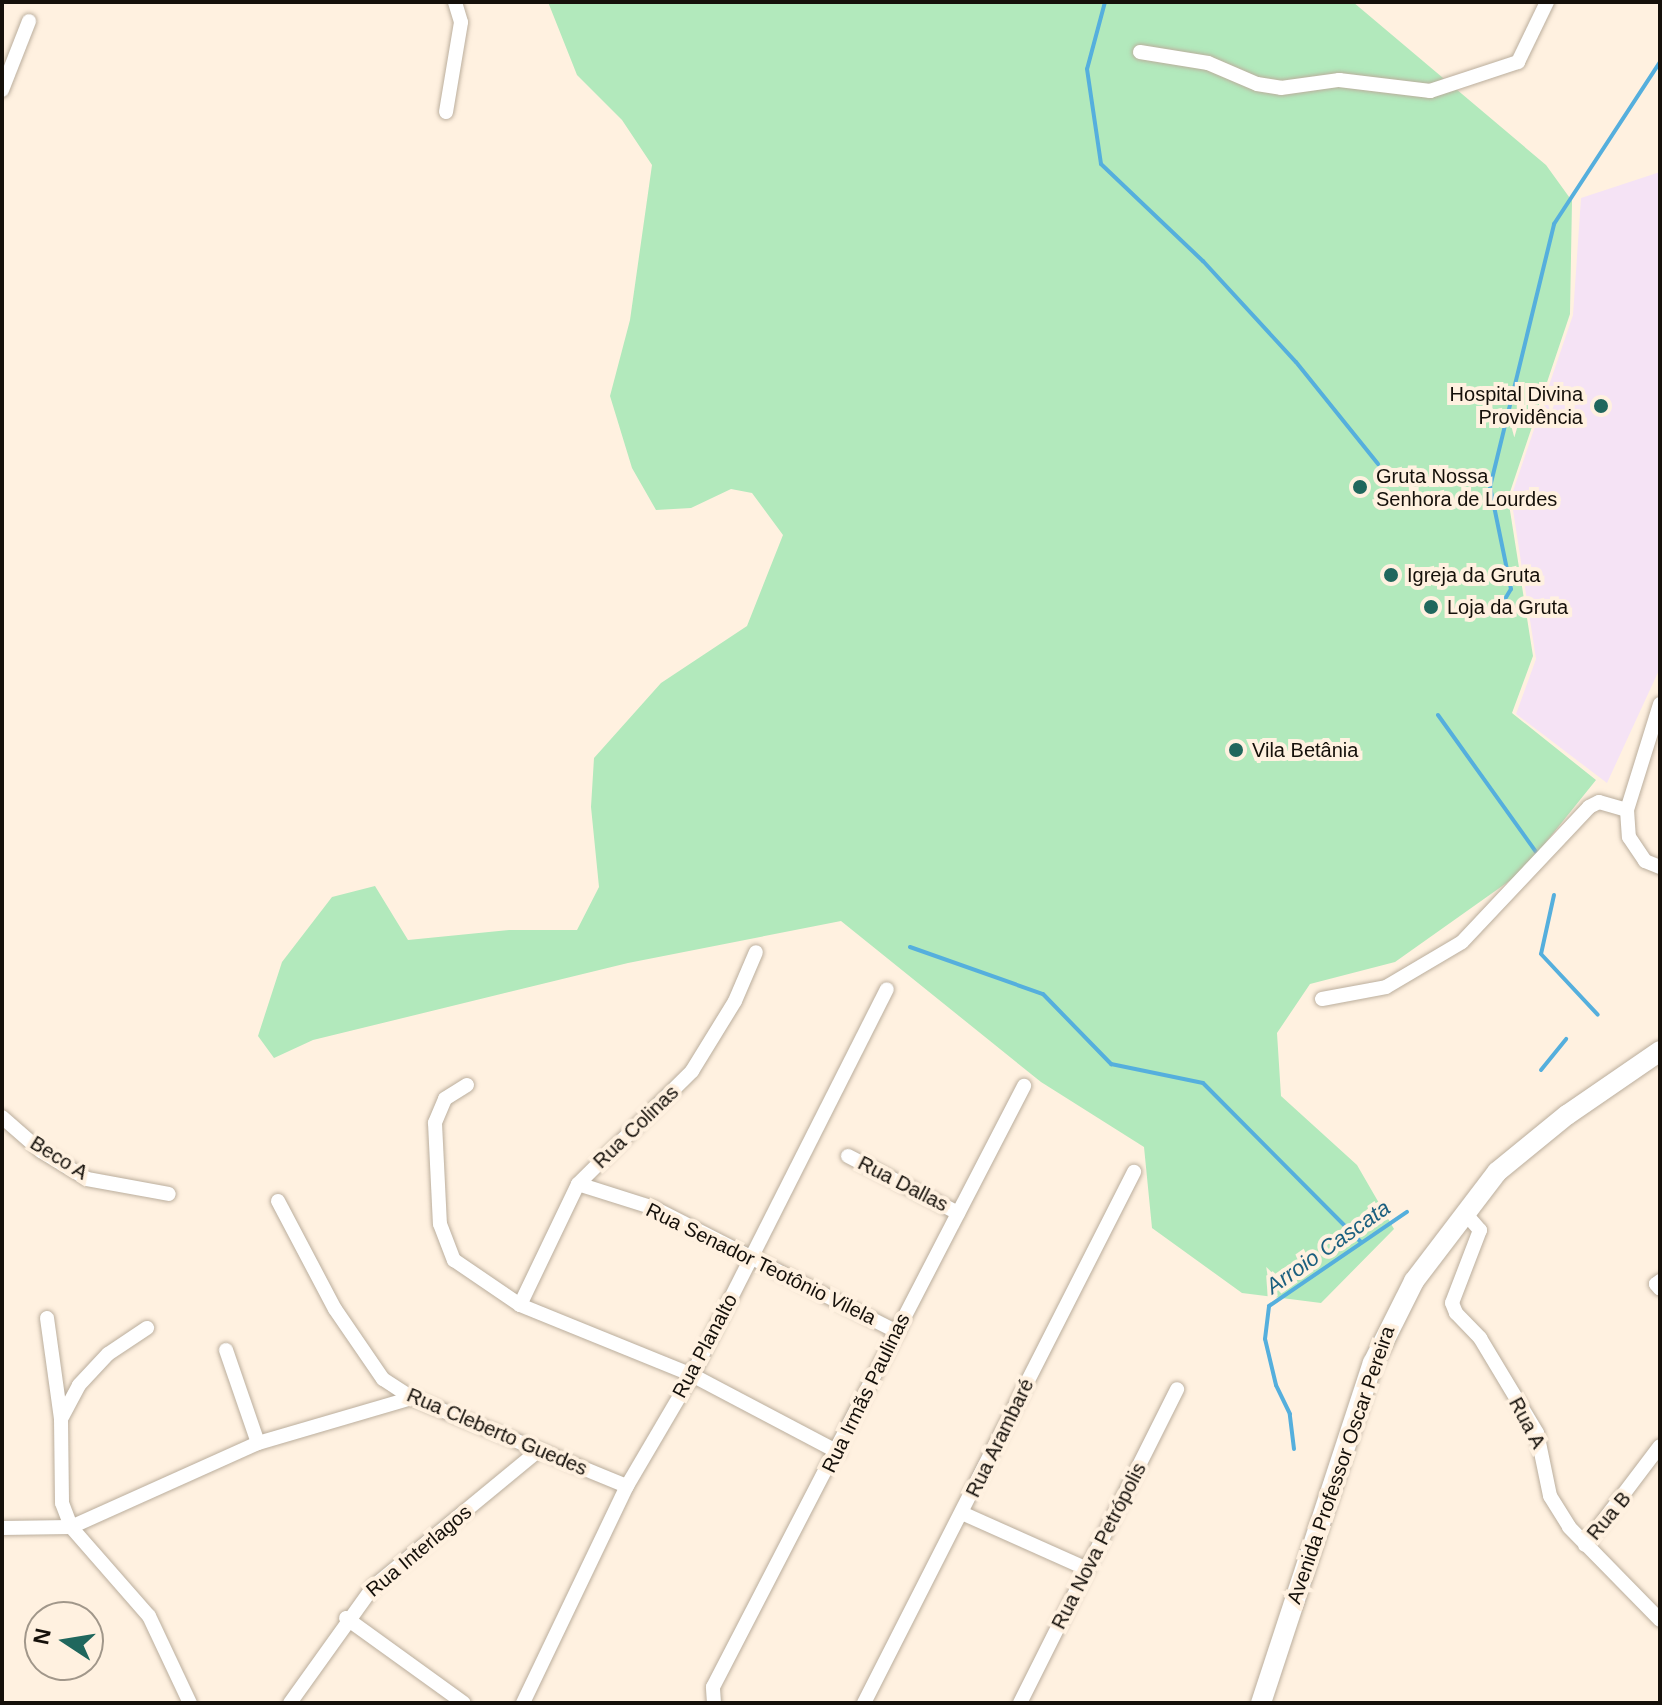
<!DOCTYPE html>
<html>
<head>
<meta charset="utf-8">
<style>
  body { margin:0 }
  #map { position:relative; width:1662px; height:1705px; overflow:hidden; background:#fff1e0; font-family:Helvetica,sans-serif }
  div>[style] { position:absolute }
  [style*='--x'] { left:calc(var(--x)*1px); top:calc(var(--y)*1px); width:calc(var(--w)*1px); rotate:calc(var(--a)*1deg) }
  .medical>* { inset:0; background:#f5e3f5 }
  .green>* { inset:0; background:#b2e9bc }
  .stream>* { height:4px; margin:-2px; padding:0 2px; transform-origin:2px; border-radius:2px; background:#55afdd }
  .roads { filter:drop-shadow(0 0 2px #bbae9d) drop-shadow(0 0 2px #bbae9d) }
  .minor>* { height:14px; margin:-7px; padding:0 7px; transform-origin:7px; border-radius:7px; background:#fff }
  .secondary>* { height:20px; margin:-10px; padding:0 10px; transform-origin:10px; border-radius:10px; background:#fff }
  .dots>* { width:22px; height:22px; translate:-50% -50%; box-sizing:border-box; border:4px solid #fff1e0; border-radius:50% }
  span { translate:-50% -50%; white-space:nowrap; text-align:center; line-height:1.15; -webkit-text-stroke:8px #fff1e0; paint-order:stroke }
  .poi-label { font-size:20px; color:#15100a }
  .right { translate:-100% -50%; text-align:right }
  .left { translate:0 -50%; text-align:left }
  .street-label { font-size:20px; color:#15100a }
  .water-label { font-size:22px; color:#1b5f7f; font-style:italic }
  .frame { position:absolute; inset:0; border:4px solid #15100a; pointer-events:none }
  .north { position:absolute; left:24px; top:1601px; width:80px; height:80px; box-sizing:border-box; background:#fff1e0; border:2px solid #a1978a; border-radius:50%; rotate:282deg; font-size:22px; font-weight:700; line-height:32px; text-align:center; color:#15100a }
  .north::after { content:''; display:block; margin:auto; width:28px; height:36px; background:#20675d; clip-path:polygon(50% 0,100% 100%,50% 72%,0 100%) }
</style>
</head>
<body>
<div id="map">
  <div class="medical">
    <i style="clip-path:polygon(1660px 172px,1660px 668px,1607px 783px,1516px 714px,1536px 659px,1511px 497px,1573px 315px,1581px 198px)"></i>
  </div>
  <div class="green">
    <i style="clip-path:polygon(548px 2px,1353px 2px,1546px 165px,1572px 201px,1570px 314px,1508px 498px,1533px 656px,1512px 713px,1596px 780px,1522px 872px,1395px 962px,1310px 984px,1277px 1033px,1281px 1096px,1357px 1165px,1394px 1229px,1321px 1303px,1242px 1293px,1152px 1228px,1144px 1147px,1041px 1082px,841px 921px,628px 963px,313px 1040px,274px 1058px,258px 1036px,282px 962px,332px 897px,375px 886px,408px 940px,509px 930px,577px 930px,599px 887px,591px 807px,594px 758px,661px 683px,747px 626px,783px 535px,752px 493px,731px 489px,691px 508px,656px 510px,632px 468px,610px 396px,630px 320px,652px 165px,622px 120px,577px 75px)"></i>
  </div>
  <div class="stream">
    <i style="--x:1105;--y:2;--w:69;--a:105"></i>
    <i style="--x:1087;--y:69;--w:96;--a:81.6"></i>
    <i style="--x:1101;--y:164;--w:141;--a:43.6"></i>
    <i style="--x:1203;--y:261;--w:137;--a:47.4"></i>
    <i style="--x:1296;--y:362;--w:131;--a:51.2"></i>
    <i style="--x:1499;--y:609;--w:23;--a:-59"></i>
    <i style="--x:1511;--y:589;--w:104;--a:-101.6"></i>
    <i style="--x:1490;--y:487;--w:271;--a:-76.3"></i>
    <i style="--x:1554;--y:224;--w:194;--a:-56.8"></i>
    <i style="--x:1438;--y:715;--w:168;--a:54.4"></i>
    <i style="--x:1554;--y:895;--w:60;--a:102.4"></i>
    <i style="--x:1541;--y:954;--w:83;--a:46.9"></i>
    <i style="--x:910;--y:947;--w:141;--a:19.5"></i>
    <i style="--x:1043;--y:994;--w:98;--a:45.8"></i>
    <i style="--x:1111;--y:1064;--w:94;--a:11.7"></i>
    <i style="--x:1203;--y:1083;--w:223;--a:45.2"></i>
    <i style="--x:1541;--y:1070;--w:40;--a:-51"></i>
    <i style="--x:1294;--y:1449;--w:35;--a:-97"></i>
    <i style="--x:1290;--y:1414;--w:32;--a:-116"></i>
    <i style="--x:1276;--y:1385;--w:47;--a:-103.4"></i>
    <i style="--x:1265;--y:1339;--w:33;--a:-83"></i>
    <i style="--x:1269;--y:1306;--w:167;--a:-34.3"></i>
  </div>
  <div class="roads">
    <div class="minor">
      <i style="--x:1140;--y:52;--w:69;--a:9.2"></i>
      <i style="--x:1208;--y:63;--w:53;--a:23.2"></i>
      <i style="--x:1257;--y:84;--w:24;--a:9"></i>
      <i style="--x:1281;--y:88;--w:59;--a:-7.9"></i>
      <i style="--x:1339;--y:80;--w:92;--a:6.9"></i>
      <i style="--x:1430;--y:91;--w:93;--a:-18.2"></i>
      <i style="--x:1518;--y:62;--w:67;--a:-64.2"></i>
      <i style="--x:2;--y:90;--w:74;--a:-68.6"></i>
      <i style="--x:446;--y:112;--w:91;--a:-80.5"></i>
      <i style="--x:461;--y:22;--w:21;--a:-107"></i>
      <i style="--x:1660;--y:704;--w:111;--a:107.3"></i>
      <i style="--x:1627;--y:810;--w:27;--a:86"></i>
      <i style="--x:1629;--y:837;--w:29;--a:56"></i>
      <i style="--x:1645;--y:861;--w:16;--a:22"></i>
      <i style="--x:1322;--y:999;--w:65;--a:-10.6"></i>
      <i style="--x:1386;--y:987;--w:88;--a:-30.6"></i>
      <i style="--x:1462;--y:942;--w:185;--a:-46.7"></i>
      <i style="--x:1589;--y:807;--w:11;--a:-27"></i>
      <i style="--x:1599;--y:802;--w:29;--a:16"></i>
      <i style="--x:467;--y:1085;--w:26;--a:148"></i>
      <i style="--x:445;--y:1099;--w:26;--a:113"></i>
      <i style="--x:435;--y:1123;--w:101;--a:87.2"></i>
      <i style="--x:440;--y:1224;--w:39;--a:69"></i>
      <i style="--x:454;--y:1260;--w:80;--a:34.3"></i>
      <i style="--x:520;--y:1305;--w:186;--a:22.1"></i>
      <i style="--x:692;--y:1375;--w:165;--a:27.8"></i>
      <i style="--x:2;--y:1117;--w:52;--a:41.1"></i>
      <i style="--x:41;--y:1151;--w:54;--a:31.3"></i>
      <i style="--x:87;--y:1179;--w:83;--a:10.4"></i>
      <i style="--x:848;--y:1156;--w:124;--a:27.4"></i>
      <i style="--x:578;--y:1184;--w:80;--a:17.5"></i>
      <i style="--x:654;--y:1208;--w:273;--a:27"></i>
      <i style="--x:278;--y:1201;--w:122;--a:62.2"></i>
      <i style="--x:335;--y:1309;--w:85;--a:55.6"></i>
      <i style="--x:383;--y:1379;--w:35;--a:33"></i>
      <i style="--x:412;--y:1398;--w:232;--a:22.3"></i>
      <i style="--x:1465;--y:1213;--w:23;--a:49"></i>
      <i style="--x:1480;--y:1230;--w:78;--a:111"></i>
      <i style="--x:1452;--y:1303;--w:11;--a:68"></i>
      <i style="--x:1456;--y:1313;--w:35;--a:46"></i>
      <i style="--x:1480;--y:1338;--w:111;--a:59"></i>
      <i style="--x:1537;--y:1433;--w:64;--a:78.3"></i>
      <i style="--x:1550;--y:1496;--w:36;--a:58"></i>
      <i style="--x:1569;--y:1527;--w:130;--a:45.6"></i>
      <i style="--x:1660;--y:1281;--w:5;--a:143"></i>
      <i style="--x:1656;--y:1284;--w:6;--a:51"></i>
      <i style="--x:520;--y:1305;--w:134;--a:-64.4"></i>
      <i style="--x:578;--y:1184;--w:161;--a:-44.7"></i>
      <i style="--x:692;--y:1071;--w:82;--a:-58.4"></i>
      <i style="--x:735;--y:1001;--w:53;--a:-66.8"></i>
      <i style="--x:47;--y:1318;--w:102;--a:82.1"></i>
      <i style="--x:61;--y:1419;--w:84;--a:89.3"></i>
      <i style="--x:62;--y:1503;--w:26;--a:69"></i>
      <i style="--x:71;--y:1527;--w:118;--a:48.8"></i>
      <i style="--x:149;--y:1616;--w:96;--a:64.8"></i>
      <i style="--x:226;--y:1350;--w:98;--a:71"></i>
      <i style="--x:61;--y:1419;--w:38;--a:-62"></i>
      <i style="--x:79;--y:1385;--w:42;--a:-46.9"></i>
      <i style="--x:108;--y:1354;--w:47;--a:-33.7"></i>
      <i style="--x:964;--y:1514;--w:135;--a:24.1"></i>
      <i style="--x:2;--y:1528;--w:69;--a:-0.8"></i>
      <i style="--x:71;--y:1527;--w:205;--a:-24.2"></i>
      <i style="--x:258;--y:1443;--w:160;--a:-16.3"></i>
      <i style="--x:1585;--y:1545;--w:124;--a:-52.9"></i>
      <i style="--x:346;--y:1618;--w:145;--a:35.8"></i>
      <i style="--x:290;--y:1703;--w:143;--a:-54.4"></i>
      <i style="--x:373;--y:1587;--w:212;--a:-39.5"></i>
      <i style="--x:523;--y:1703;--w:241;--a:-64.4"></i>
      <i style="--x:627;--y:1486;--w:129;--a:-59.6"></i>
      <i style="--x:692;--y:1375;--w:432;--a:-63.2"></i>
      <i style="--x:714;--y:1703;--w:16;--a:-94"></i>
      <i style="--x:713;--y:1687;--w:677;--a:-62.64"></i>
      <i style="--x:864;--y:1703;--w:596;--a:-63.05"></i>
      <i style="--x:1020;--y:1703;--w:351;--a:-63.4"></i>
    </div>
    <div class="secondary">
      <i style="--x:1261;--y:1703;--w:358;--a:-71.8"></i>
      <i style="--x:1373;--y:1363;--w:92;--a:-63.4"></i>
      <i style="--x:1414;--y:1281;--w:137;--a:-52.7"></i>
      <i style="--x:1497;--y:1172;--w:90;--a:-39.2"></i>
      <i style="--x:1567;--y:1115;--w:113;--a:-34.5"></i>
    </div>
  </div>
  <div class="dots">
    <i style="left:1601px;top:406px;background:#20675d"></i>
    <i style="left:1360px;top:487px;background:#20675d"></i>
    <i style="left:1391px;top:575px;background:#20675d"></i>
    <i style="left:1431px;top:607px;background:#20675d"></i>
    <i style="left:1236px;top:750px;background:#20675d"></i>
  </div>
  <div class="poi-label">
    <span class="right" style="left:1583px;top:406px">Hospital Divina<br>Providência</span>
    <span class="left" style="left:1376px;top:488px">Gruta Nossa<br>Senhora de Lourdes</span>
    <span class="left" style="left:1407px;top:575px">Igreja da Gruta</span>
    <span class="left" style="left:1447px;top:607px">Loja da Gruta</span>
    <span class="left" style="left:1252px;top:750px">Vila Betânia</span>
  </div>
  <div class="street-label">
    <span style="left:636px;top:1127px;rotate:-44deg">Rua Colinas</span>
    <span style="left:59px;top:1158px;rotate:32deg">Beco A</span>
    <span style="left:903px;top:1184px;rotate:27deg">Rua Dallas</span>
    <span style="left:761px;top:1264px;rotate:26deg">Rua Senador Teotônio Vilela</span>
    <span style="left:705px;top:1346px;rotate:-62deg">Rua Planalto</span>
    <span style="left:866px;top:1393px;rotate:-64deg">Rua Irmãs Paulinas</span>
    <span style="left:1527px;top:1423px;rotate:62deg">Rua A</span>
    <span style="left:497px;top:1432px;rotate:23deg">Rua Cleberto Guedes</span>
    <span style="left:1000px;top:1438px;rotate:-64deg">Rua Arambaré</span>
    <span style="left:1341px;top:1465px;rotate:-71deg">Avenida Professor Oscar Pereira</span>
    <span style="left:1609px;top:1516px;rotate:-50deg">Rua B</span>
    <span style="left:1099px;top:1546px;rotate:-63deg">Rua Nova Petrópolis</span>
    <span style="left:419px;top:1551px;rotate:-40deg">Rua Interlagos</span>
  </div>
  <div class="water-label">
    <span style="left:1328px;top:1247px;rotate:-35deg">Arroio Cascata</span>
  </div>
  <div class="frame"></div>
  <div class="north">N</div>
</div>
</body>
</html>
